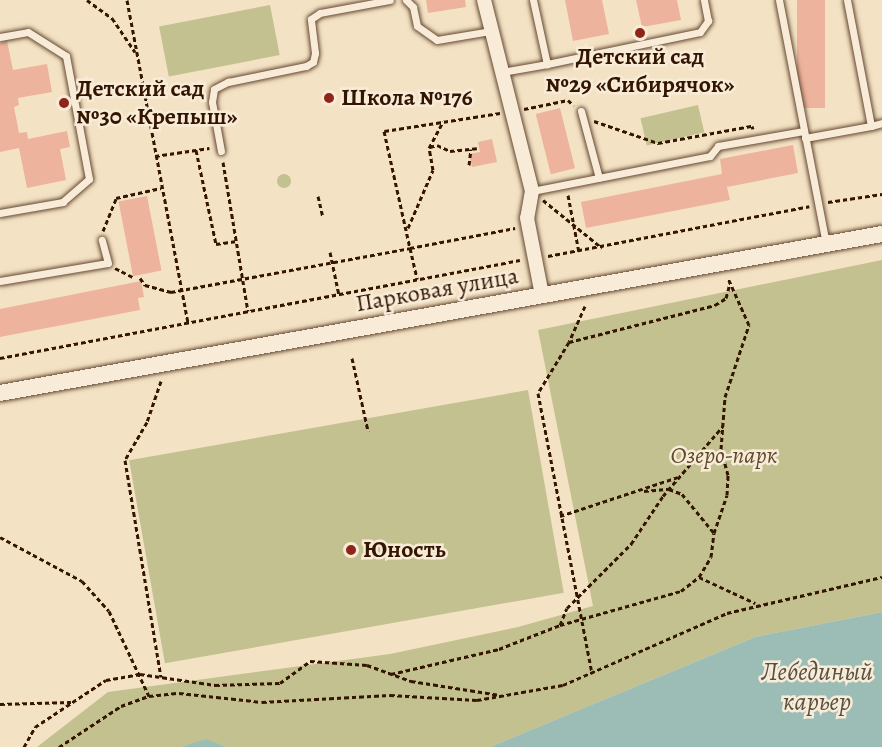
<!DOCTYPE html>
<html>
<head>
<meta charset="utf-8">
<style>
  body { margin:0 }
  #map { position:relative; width:882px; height:747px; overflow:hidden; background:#f4e2c4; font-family:Alegreya,serif }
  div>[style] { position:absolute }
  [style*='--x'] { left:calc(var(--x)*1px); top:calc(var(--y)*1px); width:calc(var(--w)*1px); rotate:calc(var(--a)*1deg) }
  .green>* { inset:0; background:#c3c18f; transform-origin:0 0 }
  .round { border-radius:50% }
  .water>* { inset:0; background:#9cbdb6 }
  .building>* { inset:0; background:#edb39d; transform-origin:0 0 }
  .path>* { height:3px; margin-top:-1.5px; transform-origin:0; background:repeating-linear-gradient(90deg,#331500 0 4.5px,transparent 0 7.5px) }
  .roads { filter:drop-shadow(0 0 2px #634831) drop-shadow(0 0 2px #634831) }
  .service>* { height:7px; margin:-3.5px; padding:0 3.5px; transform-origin:3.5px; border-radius:3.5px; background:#f8ecd9 }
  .minor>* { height:14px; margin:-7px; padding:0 7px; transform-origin:7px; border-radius:7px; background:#f8ecd9 }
  .tertiary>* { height:16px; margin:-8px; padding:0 8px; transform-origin:8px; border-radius:8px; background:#f8ecd9 }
  .dots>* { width:16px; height:16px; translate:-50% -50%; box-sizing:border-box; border:3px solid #f8ecd9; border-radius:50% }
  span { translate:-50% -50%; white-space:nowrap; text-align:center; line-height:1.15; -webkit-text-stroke:5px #f8ecd9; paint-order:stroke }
  .poi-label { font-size:24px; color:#331500; font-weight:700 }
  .left { translate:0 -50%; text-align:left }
  .street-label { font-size:24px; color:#331500 }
  .park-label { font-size:24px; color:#5e492b; font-style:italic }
  .water-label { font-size:26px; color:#585040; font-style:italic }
</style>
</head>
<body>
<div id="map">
  <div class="green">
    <i style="left:270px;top:5px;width:51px;height:113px;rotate:79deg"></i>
    <i style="left:698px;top:105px;width:28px;height:59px;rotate:77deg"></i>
    <i class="round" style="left:277px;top:174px;width:14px;height:14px"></i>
    <i style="clip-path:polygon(882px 260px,882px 612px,755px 637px,490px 747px,227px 747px,206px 740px,180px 747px,37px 747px,108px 692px,390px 654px,518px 627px,593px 606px,538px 330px)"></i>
    <i style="left:528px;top:390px;width:206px;height:405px;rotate:80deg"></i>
  </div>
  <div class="water">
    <i style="clip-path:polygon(882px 612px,882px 747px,490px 747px,755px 637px)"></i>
    <i style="clip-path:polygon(206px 739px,227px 747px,180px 747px)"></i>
  </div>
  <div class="building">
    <i style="clip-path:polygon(426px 0,465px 0,466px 7px,428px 13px)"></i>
    <i style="clip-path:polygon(565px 0,602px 0,609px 34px,573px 41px)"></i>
    <i style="clip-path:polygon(636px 0,677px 0,681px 20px,642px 27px)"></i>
    <i style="left:797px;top:0;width:28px;height:108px"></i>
    <i style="clip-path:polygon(7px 41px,13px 70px,47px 64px,52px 92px,18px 98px,19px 105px,14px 107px,19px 133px,27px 132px,28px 139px,67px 131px,70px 147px,60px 149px,66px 180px,27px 188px,19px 148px,0 152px,0 43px)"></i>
    <i style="left:560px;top:108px;width:62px;height:25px;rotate:76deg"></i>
    <i style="clip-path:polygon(492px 139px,497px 162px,472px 167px,469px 154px,480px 152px,478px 142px)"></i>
    <i style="clip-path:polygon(793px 145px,798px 173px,727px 187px,730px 200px,586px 228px,581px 202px,722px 174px,720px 159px)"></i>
    <i style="left:147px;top:196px;width:76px;height:29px;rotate:79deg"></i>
    <i style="clip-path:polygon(141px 281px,144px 297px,138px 298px,140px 310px,0 337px,0 309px)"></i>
  </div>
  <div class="path">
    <i style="--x:87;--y:0;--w:31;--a:36"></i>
    <i style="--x:112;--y:18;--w:41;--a:55.9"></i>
    <i style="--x:127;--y:0;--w:328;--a:79.3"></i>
    <i style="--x:524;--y:109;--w:45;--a:-11.6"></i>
    <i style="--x:568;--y:100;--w:8;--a:45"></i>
    <i style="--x:500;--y:113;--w:117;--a:171.2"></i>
    <i style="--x:384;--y:131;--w:120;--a:77.5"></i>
    <i style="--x:410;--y:248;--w:107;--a:-10.8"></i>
    <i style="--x:594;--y:121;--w:68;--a:19"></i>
    <i style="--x:658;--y:143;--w:96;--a:-10.3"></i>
    <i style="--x:752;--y:126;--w:3;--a:72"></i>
    <i style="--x:430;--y:147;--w:7;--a:-16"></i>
    <i style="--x:437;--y:145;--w:14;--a:25"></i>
    <i style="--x:450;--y:151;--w:27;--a:-6"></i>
    <i style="--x:196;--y:150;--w:96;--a:78"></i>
    <i style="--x:216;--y:244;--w:21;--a:-8"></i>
    <i style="--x:155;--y:156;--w:55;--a:-8.4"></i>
    <i style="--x:223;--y:162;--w:151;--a:80.5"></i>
    <i style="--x:469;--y:165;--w:16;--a:-83"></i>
    <i style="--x:568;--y:195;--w:58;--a:79.1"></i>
    <i style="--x:318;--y:196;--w:22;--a:77"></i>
    <i style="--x:543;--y:200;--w:76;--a:39.1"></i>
    <i style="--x:828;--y:202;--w:55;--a:-8.4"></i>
    <i style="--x:408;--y:228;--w:63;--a:-66.7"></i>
    <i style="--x:433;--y:170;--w:22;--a:-100"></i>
    <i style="--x:429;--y:148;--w:30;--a:-62"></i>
    <i style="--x:103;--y:231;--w:35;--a:-68"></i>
    <i style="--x:116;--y:198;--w:46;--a:-12.5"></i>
    <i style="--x:330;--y:252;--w:44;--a:78.2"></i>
    <i style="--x:548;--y:256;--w:266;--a:-10.8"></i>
    <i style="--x:115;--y:268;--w:22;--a:27"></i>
    <i style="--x:140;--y:278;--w:9;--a:54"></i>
    <i style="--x:145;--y:285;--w:27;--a:15"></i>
    <i style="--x:171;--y:292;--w:243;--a:-10.4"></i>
    <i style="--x:410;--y:248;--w:32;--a:77"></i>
    <i style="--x:585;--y:306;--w:39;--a:114"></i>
    <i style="--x:569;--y:342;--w:60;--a:121.3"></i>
    <i style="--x:538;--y:393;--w:286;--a:79.1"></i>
    <i style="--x:569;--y:342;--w:151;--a:-14.2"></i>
    <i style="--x:715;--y:305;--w:13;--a:-32"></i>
    <i style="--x:726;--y:298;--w:16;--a:-75"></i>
    <i style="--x:0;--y:358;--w:529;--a:-10.67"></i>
    <i style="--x:352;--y:358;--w:75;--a:77.6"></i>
    <i style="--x:161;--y:381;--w:43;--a:108.9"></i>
    <i style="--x:147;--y:422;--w:44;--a:120.1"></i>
    <i style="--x:125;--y:460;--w:220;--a:80.6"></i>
    <i style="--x:644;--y:491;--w:25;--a:-5"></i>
    <i style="--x:669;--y:489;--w:14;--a:21"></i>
    <i style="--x:682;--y:494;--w:50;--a:50.6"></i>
    <i style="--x:560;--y:516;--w:124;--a:-18.3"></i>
    <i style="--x:0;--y:537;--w:93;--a:28.2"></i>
    <i style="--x:82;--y:581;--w:40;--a:48"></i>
    <i style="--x:109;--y:611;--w:94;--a:64.8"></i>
    <i style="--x:699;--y:577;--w:62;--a:24.9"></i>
    <i style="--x:560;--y:625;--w:18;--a:-68"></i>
    <i style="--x:567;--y:608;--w:91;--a:-45"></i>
    <i style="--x:631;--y:544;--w:58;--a:-56.3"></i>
    <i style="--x:663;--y:496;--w:92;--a:-49.4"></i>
    <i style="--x:391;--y:674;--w:111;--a:-13"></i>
    <i style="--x:499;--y:649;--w:66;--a:-21.5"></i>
    <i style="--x:560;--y:625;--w:126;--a:-15.7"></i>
    <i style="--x:681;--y:591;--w:23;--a:-38"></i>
    <i style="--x:699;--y:577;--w:23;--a:-59"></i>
    <i style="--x:711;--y:557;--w:24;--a:-83"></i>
    <i style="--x:714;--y:533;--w:40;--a:-71.1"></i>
    <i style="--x:727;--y:495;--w:20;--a:-87"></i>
    <i style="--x:728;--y:475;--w:27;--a:-105"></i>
    <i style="--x:721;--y:449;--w:52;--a:-85.6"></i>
    <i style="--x:725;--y:397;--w:76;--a:-71.6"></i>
    <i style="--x:749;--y:325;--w:51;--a:-114.1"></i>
    <i style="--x:0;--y:704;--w:71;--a:-1.6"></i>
    <i style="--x:24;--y:747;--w:23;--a:-61"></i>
    <i style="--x:35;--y:727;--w:85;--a:-33.5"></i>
    <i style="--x:106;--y:680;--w:35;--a:-10"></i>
    <i style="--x:140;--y:674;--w:76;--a:8.3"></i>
    <i style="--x:215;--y:685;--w:65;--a:-1.8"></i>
    <i style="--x:280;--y:683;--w:37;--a:-36"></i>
    <i style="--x:310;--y:661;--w:57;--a:4"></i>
    <i style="--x:367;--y:665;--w:47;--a:20"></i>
    <i style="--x:411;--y:681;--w:90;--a:8.9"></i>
    <i style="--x:59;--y:747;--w:74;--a:-33.5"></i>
    <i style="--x:121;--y:706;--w:30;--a:-20"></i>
    <i style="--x:149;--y:696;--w:30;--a:-6"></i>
    <i style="--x:179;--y:693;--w:83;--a:6.2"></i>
    <i style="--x:262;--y:702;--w:128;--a:-3.1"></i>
    <i style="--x:390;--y:695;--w:87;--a:3.3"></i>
    <i style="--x:477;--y:700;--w:87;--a:-9.9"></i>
    <i style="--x:563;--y:685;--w:179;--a:-23.7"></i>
    <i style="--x:727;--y:613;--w:159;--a:-13.1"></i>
  </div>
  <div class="roads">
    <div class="service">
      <i style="--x:406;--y:0;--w:10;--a:45"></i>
      <i style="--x:413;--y:7;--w:19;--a:78"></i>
      <i style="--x:417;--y:26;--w:24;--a:35"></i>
      <i style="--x:437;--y:40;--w:55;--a:-9.5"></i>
      <i style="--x:533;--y:0;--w:66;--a:77.7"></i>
      <i style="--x:547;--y:64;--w:156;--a:-11.8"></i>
      <i style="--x:700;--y:32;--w:14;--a:-54"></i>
      <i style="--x:708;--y:21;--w:21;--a:-101"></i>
      <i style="--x:779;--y:0;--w:248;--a:79.1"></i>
      <i style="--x:847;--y:0;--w:128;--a:79.2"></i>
      <i style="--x:871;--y:126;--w:11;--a:-15"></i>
      <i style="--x:0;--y:37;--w:28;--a:-10"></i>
      <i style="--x:28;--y:32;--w:45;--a:32.3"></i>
      <i style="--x:66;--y:56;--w:125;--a:79.4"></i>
      <i style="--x:89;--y:179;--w:35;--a:139"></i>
      <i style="--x:63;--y:202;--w:64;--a:170.1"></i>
      <i style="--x:502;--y:72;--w:46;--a:-10.1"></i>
      <i style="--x:581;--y:111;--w:69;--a:75"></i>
      <i style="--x:805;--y:138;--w:67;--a:-10.3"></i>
      <i style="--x:221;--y:151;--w:50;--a:-100.4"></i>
      <i style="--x:212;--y:102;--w:13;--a:-81"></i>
      <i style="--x:214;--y:89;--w:16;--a:-27"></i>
      <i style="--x:228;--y:82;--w:80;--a:-11.6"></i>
      <i style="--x:306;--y:66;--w:8;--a:-30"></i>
      <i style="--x:313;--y:62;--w:9;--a:-77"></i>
      <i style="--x:315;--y:53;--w:34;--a:-97"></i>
      <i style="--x:311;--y:19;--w:11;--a:-34"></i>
      <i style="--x:320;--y:13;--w:71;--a:-10.5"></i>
      <i style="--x:532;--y:191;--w:181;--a:-11.1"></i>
      <i style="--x:710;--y:156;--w:13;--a:-51"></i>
      <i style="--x:718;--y:146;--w:87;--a:-9.9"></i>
      <i style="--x:0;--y:281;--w:109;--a:-9.5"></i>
      <i style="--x:108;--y:263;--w:24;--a:-105"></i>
    </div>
    <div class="minor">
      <i style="--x:484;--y:0;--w:197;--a:75.9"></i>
      <i style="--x:532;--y:191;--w:27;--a:100"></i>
      <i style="--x:527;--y:218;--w:78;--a:79"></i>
    </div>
    <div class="tertiary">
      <i style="--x:0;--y:393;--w:896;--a:-10.22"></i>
    </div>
  </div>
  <div class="dots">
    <i style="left:640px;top:33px;background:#8f2418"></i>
    <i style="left:329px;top:98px;background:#8f2418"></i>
    <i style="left:64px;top:103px;background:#8f2418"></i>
    <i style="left:351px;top:550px;background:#8f2418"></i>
  </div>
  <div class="poi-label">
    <span style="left:640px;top:71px">Детский сад<br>№29 «Сибирячок»</span>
    <span class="left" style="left:76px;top:103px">Детский сад<br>№30 «Крепыш»</span>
    <span class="left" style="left:341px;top:98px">Школа №176</span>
    <span class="left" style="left:363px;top:550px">Юность</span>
  </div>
  <div class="street-label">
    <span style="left:437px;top:290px;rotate:-10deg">Парковая улица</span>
  </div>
  <div class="park-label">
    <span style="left:724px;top:456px">Озеро-парк</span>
  </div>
  <div class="water-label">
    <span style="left:817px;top:687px">Лебединый<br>карьер</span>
  </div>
</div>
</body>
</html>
